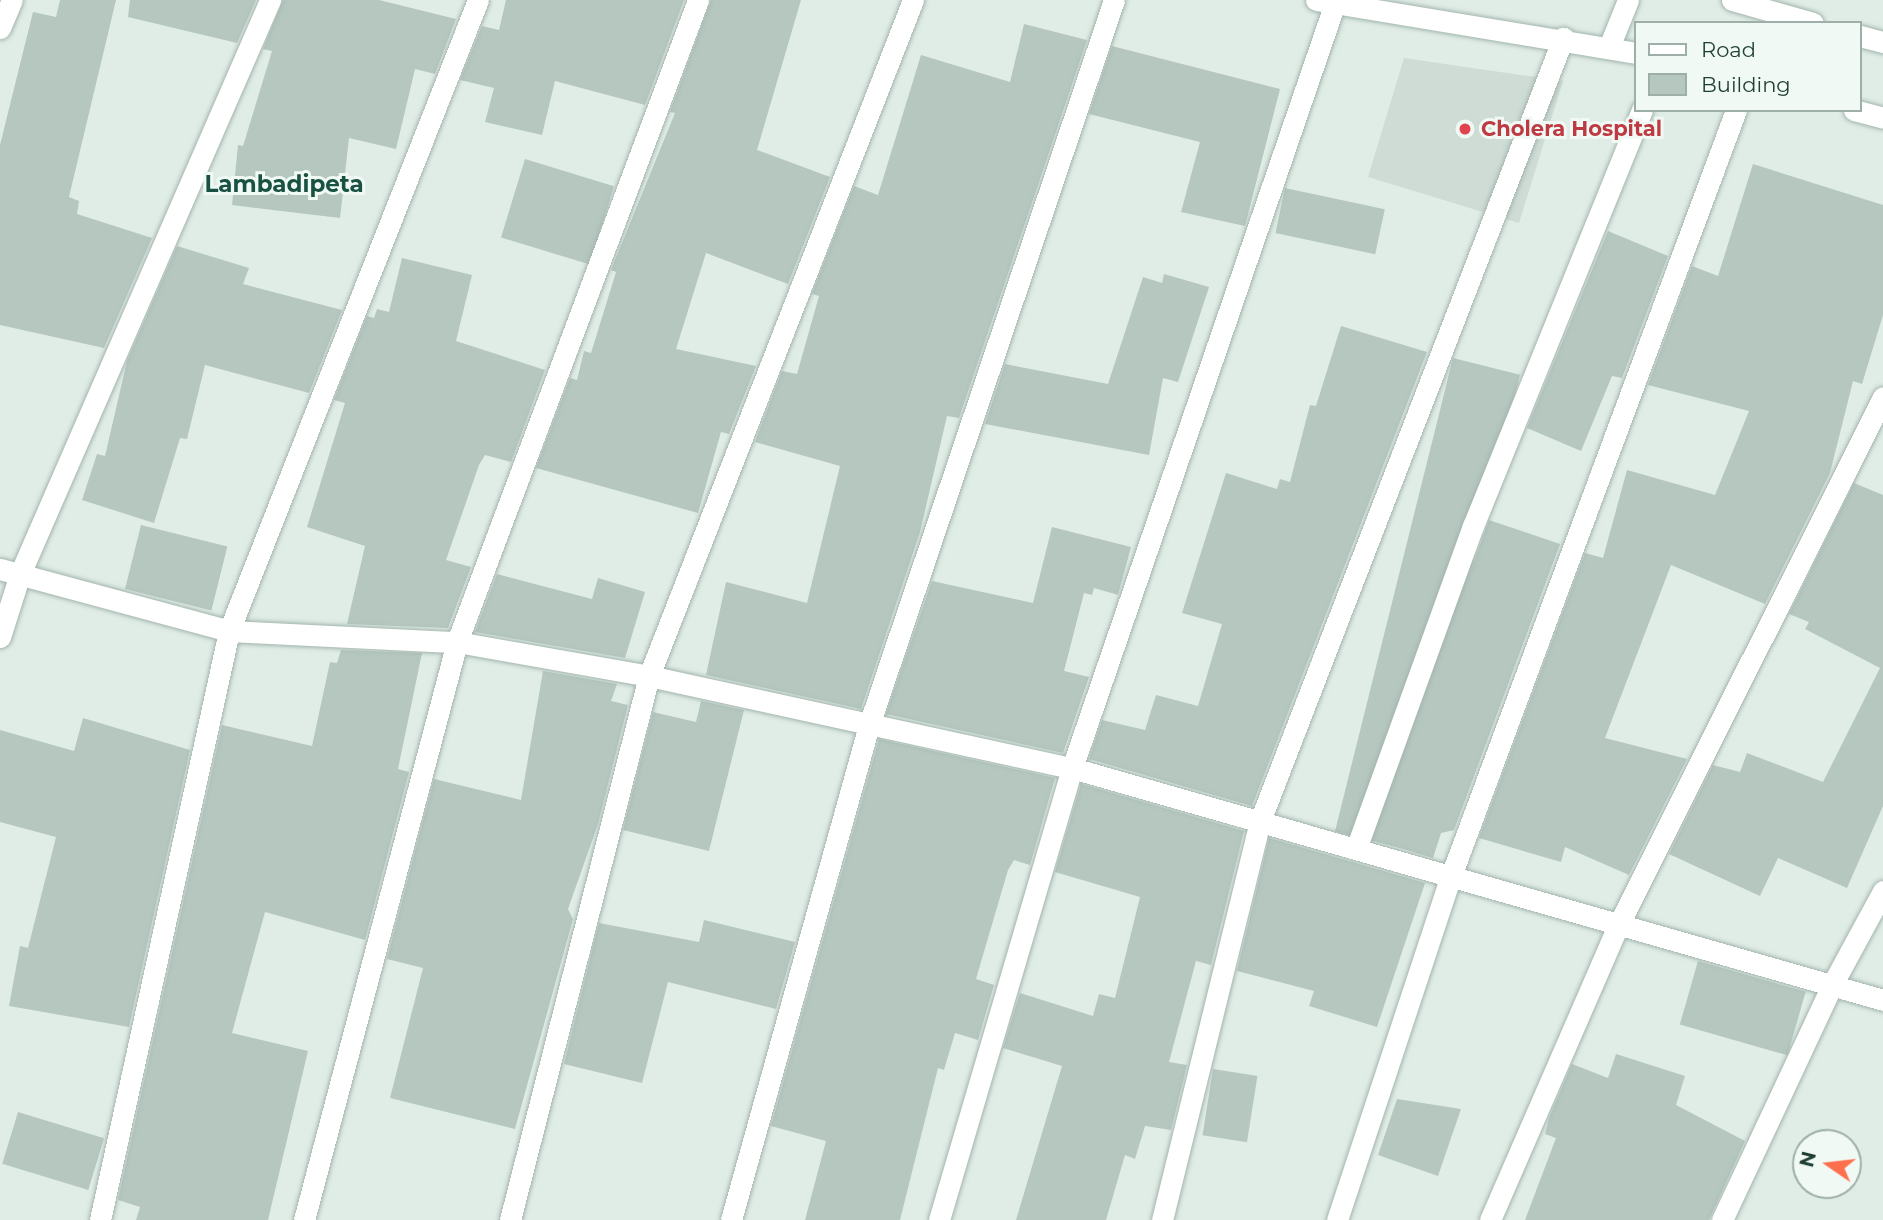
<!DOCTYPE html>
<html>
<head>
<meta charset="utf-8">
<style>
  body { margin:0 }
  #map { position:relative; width:1883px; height:1220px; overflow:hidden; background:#e0ede6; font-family:Montserrat,sans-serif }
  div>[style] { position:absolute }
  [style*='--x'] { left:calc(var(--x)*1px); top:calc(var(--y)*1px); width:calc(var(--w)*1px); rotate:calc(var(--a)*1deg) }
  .built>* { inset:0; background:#cedcd5 }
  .building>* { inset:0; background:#b5c7bf; transform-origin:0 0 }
  .roads { filter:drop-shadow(0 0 2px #a2b5ad) drop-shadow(0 0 2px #a2b5ad) }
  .minor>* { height:21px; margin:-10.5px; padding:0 10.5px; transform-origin:10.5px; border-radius:10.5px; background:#fff }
  .tertiary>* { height:21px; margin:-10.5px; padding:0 10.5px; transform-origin:10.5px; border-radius:10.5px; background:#fff }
  .dots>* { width:19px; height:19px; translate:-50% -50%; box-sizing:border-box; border:4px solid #f1f9f5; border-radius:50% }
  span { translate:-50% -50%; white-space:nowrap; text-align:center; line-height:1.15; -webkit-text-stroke:6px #f1f9f5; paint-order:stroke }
  .health-label { font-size:21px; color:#be3a42; font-weight:700 }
  .left { translate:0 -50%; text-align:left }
  .neighbourhood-label { font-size:23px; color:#195242; font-weight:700 }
  .legend { position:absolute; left:1634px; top:21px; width:228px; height:91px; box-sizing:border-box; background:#f1f9f5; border:2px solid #9dafa8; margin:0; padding:9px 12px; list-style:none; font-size:21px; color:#1f3f35 }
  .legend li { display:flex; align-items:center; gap:14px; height:35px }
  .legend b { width:35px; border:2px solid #9dafa8 }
  .north { position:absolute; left:1792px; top:1129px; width:70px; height:70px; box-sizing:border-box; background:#f1f9f5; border:2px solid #9dafa8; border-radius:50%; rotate:284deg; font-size:19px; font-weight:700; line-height:28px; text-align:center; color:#1f3f35 }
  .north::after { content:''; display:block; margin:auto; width:24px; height:32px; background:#fe704d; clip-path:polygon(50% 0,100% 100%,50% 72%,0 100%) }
</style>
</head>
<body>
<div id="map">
  <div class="built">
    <i style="clip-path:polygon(1404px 58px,1563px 81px,1519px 223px,1368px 177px)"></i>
  </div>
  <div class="building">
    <i style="clip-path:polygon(60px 0,116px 0,69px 197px,79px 201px,77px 214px,152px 238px,104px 348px,0 325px,0 145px,33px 12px,56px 17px)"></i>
    <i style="clip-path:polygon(130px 0,256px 0,237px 43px,128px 17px)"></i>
    <i style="clip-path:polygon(283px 0,379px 0,456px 19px,435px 74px,415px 69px,396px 149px,349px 138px,340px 218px,232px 205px,238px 145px,243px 146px,272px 51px,263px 49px)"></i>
    <i style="clip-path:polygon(506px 0,684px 0,645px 105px,555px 81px,542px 135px,485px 122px,494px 88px,460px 80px,482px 26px,499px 30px)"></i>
    <i style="clip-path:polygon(711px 0,801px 0,757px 150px,830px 177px,788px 284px,706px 253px,676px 349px,756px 366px,729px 434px,721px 432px,698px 513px,536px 468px,570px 378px,577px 380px,584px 351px,591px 353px,616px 272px,611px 270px,675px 113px,670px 112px)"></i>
    <i style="clip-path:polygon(1024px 24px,1087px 40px,959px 418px,947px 416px,920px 532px,861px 709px,706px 675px,726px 582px,807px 603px,840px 466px,755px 442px,782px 371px,797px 374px,819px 296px,812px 294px,854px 186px,878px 195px,921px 55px,1010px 82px)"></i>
    <i style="clip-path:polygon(1112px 46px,1280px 89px,1245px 226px,1181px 212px,1200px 142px,1089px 114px)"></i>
    <i style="left:525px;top:159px;width:93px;height:82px;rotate:17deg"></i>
    <i style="clip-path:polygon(1753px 164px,1883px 205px,1883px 315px,1862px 384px,1853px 381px,1830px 473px,1765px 604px,1671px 565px,1605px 738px,1687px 759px,1629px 875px,1565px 847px,1561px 862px,1479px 838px,1585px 553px,1603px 558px,1627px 470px,1715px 495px,1749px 411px,1648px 385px,1692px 266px,1718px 276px)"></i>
    <i style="left:1285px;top:188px;width:102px;height:46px;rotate:12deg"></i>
    <i style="clip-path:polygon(1608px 231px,1668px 256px,1622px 378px,1612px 376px,1581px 451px,1527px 428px)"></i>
    <i style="clip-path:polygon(177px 246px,249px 268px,243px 284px,342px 310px,309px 393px,205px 365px,187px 439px,180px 438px,154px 523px,82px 500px,97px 454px,105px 456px,127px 361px)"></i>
    <i style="clip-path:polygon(402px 258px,472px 275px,456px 341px,545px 370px,511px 462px,485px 455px,479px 465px,446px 560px,471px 567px,448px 628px,347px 624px,365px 546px,307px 527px,345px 403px,334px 400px,367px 316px,374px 318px,377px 309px,389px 312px)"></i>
    <i style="clip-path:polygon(1164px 274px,1209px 287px,1178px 382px,1163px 378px,1149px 455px,985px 424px,1005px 364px,1108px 384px,1143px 277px,1162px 283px)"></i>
    <i style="clip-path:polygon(1341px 326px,1427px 352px,1252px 806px,1089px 759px,1102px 720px,1145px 730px,1156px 695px,1198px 706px,1222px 624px,1182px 613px,1226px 473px,1277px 489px,1280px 479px,1290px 482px,1310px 405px,1316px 406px)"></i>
    <i style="left:1453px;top:358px;width:69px;height:488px;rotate:14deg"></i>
    <i style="clip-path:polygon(1854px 483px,1883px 495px,1883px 806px,1847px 888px,1778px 858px,1760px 896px,1669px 854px,1713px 765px,1740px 772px,1747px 753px,1823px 782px,1880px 668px,1805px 629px,1809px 622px,1789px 614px)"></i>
    <i style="clip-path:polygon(1489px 520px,1560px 544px,1454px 830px,1441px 833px,1433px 858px,1373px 840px)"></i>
    <i style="left:141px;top:525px;width:89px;height:66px;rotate:14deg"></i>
    <i style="clip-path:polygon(1052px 527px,1131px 547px,1118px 595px,1094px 588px,1092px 595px,1084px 593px,1064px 671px,1089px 677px,1063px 753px,886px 714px,932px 581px,1033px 603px)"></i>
    <i style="clip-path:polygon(497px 574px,592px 599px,598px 578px,645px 592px,625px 658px,475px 632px)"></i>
    <i style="clip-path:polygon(341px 650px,422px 653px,398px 769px,409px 772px,365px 940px,265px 912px,232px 1033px,308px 1051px,268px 1220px,136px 1220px,140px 1207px,118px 1200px,222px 725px,312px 746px,330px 662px,337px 663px)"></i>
    <i style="clip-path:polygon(543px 671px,617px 684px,611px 701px,628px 705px,598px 824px,568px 909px,573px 919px,515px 1129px,390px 1098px,423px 968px,387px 959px,434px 779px,521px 800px)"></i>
    <i style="clip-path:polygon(701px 701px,744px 710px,709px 851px,623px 830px,653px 712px,696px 722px)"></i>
    <i style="clip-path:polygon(83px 718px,190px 750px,129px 1027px,9px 1006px,20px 946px,28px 948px,56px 837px,0 822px,0 730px,74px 751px)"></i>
    <i style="clip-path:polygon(879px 739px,1055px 778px,1030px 865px,1014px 860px,1008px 870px,976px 979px,994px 985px,978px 1040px,955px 1033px,944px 1070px,938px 1068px,900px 1220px,805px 1220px,826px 1141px,771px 1126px)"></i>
    <i style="clip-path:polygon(1081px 784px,1244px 831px,1211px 965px,1196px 961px,1169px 1062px,1187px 1065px,1171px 1130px,1145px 1126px,1135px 1159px,1125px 1155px,1106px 1220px,1016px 1220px,1062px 1066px,1003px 1048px,1020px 993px,1093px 1016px,1099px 994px,1115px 998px,1140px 897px,1055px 872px)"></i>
    <i style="clip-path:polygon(1269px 838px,1425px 883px,1377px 1027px,1309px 1006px,1314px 991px,1237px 971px)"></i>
    <i style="clip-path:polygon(704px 920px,795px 942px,776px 1009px,668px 982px,642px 1083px,564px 1064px,599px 923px,699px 942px)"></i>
    <i style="left:1698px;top:961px;width:112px;height:66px;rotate:16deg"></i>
    <i style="clip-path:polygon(1616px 1054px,1685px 1076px,1676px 1105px,1745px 1141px,1709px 1220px,1525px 1220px,1556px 1138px,1545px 1134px,1549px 1118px,1572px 1064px,1608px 1078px)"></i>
    <i style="left:1213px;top:1069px;width:45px;height:67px;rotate:9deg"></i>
    <i style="clip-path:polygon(1397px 1099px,1461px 1109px,1438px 1176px,1378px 1155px)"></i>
    <i style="left:18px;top:1112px;width:90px;height:54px;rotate:17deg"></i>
  </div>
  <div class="roads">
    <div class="minor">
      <i style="--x:0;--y:28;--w:30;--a:-67"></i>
      <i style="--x:1609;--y:47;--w:51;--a:-68"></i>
      <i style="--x:0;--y:569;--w:237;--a:15.1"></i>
      <i style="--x:229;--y:631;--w:228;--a:2.8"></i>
      <i style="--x:457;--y:642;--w:195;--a:10"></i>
      <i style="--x:649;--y:676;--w:433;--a:12.3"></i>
      <i style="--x:1072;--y:768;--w:844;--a:15.96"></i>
      <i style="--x:0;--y:637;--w:66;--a:-72.4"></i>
      <i style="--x:20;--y:574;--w:626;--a:-66.46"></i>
      <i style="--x:1356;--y:849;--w:344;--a:-70.1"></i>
      <i style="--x:1473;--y:526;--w:449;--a:-67.9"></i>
      <i style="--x:100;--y:1220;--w:603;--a:-77.65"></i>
      <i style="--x:229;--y:631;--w:678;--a:-68.47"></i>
      <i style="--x:304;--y:1220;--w:598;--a:-75.17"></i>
      <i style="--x:457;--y:642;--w:686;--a:-69.42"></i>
      <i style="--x:510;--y:1220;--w:561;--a:-75.67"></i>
      <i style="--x:649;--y:676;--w:726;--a:-68.67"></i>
      <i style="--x:731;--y:1220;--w:514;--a:-74.42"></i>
      <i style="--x:869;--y:725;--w:765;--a:-71.33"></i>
      <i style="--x:939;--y:1220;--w:471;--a:-73.6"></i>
      <i style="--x:1072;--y:768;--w:809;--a:-71.03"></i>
      <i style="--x:1162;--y:1220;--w:411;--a:-76.2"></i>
      <i style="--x:1260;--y:821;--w:840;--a:-68.84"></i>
      <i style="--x:1337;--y:1220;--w:362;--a:-71.7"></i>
      <i style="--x:1451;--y:876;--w:817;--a:-69.59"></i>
      <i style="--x:1490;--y:1220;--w:323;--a:-66.5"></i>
      <i style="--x:1619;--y:924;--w:589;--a:-63.39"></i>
      <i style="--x:1722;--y:1220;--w:259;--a:-64.9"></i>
      <i style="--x:1832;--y:985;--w:107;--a:-61.5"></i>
    </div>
    <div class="tertiary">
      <i style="--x:1316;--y:0;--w:324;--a:9.4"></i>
      <i style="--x:1732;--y:0;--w:84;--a:15.9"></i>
      <i style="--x:1860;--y:36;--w:24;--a:15"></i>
      <i style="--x:1854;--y:110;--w:30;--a:15"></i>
    </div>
  </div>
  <div class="dots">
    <i style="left:1465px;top:129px;background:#e0444e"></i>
  </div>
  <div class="health-label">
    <span class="left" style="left:1481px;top:129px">Cholera Hospital</span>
  </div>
  <div class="neighbourhood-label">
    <span style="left:284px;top:184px">Lambadipeta</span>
  </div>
  <ul class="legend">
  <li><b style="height:9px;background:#fff"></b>Road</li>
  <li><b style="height:19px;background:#b5c7bf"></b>Building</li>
  </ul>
  <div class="north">N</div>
</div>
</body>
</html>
